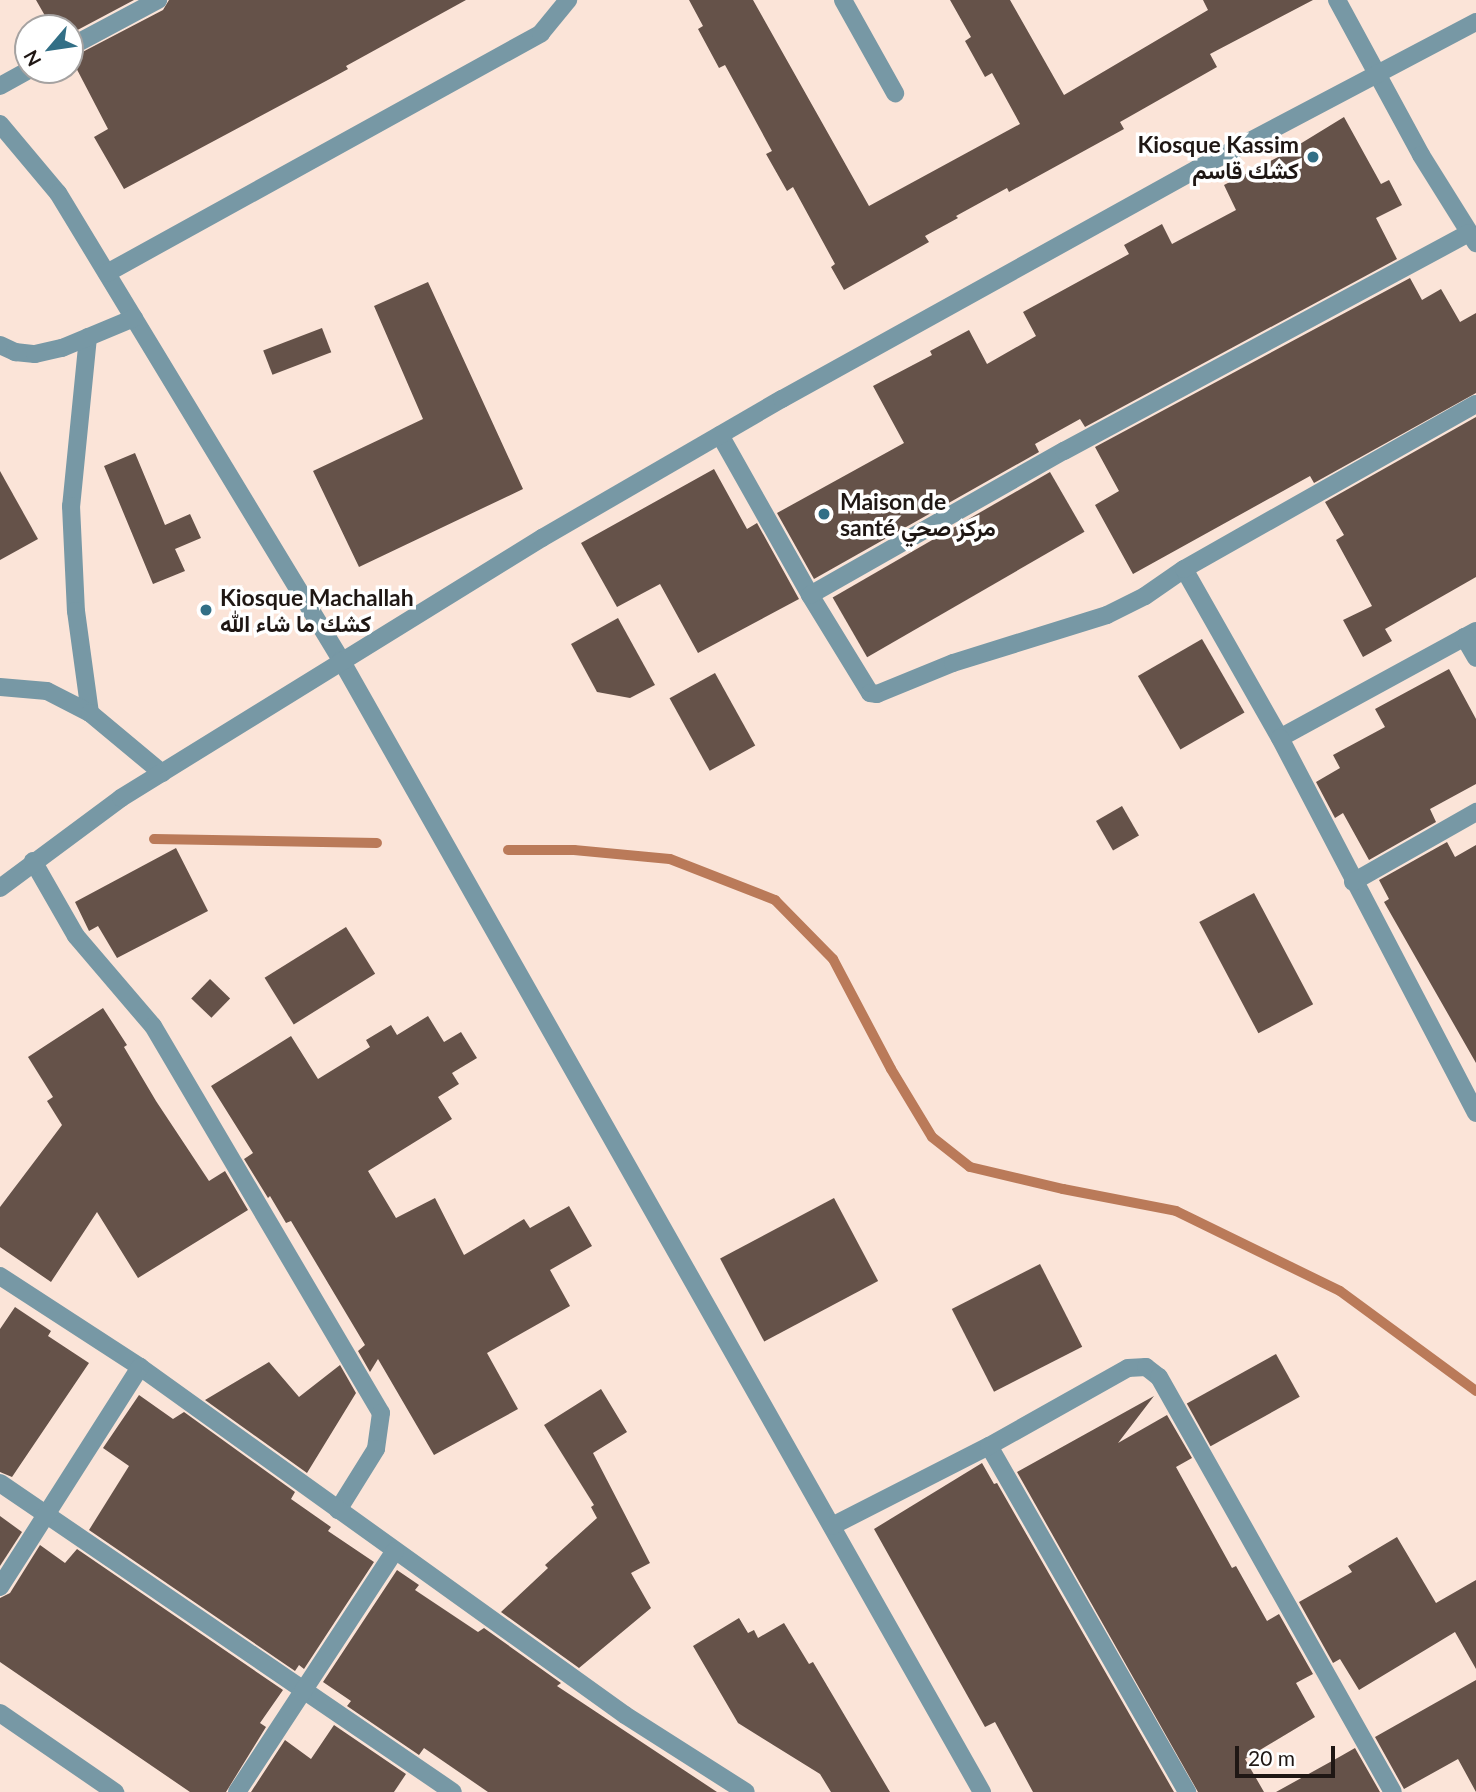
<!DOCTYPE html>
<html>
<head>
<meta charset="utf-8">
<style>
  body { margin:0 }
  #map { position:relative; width:1476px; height:1792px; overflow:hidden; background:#fbe4d8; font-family:Lato,Vazirmatn,sans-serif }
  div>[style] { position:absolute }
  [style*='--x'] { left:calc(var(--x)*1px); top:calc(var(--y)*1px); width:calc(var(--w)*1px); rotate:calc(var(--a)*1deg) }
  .stream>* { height:10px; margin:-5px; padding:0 5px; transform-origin:5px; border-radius:5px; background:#ba7a59 }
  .building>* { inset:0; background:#655249; transform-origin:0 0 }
  .minor>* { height:18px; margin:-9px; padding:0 9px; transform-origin:9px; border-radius:9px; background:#7798a5 }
  .dots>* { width:19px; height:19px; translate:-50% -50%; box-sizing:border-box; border:4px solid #fff; border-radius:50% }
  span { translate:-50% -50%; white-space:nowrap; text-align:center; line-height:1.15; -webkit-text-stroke:7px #fff; paint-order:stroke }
  .poi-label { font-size:23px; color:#1f1714; font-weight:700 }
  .right { translate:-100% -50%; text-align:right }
  .left { translate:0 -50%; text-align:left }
  .north { position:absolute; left:14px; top:14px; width:70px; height:70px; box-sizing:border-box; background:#fff; border:2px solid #a5a2a1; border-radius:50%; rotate:241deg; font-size:19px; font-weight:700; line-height:28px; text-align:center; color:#1f1714 }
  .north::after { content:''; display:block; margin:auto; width:24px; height:32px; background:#326f86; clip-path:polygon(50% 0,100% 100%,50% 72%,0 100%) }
  .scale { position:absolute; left:1235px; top:1746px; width:100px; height:32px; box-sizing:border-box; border:4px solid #1f1714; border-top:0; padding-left:9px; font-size:21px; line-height:24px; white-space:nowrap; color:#1f1714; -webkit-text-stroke:5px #fff; paint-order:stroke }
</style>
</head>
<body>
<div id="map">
  <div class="stream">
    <i style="--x:154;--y:839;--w:223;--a:1"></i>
    <i style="--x:508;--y:850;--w:66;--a:0"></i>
    <i style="--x:574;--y:850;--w:96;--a:5.4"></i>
    <i style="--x:670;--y:859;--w:113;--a:21.3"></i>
    <i style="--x:775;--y:900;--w:83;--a:45.5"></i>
    <i style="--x:833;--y:959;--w:124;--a:62.2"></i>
    <i style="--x:891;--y:1069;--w:79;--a:58.9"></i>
    <i style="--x:932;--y:1137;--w:48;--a:38.3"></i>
    <i style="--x:970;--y:1167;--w:96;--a:13.3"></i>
    <i style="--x:1063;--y:1189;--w:115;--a:11"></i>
    <i style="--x:1176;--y:1211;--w:182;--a:26"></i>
    <i style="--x:1340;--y:1291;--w:169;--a:36.3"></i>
  </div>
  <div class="building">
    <i style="clip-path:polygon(36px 0,134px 0,70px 34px,70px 28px,52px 28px)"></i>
    <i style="clip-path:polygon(169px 0,466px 0,346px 66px,348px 69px,326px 81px,124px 189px,94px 137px,108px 129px,71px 58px,163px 10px)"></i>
    <i style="clip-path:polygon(689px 0,753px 0,869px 206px,1020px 124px,992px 73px,985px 77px,965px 41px,971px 37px,950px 0,1010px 0,1064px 95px,1208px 10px,1203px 0,1313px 0,1210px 54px,1217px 67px,1120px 122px,1124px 129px,1009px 192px,1007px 188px,956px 216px,958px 218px,925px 236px,929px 242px,844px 290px,831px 267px,835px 264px,793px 187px,787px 191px,766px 154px,772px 151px,725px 65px,719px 68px,698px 29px,703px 26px)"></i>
    <i style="clip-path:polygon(1344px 117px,1381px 184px,1389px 180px,1402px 205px,1376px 218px,1397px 259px,1085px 427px,1080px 419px,1035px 444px,1039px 452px,814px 579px,777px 513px,904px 443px,873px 386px,932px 355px,930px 351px,969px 330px,987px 364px,1036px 336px,1023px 312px,1129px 254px,1124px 245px,1162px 224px,1172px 244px,1236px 210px,1224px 185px,1282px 155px)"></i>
    <i style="clip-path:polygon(1410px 278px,1422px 300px,1441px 289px,1460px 322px,1476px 313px,1476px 393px,1314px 483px,1310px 476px,1133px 574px,1095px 505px,1119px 491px,1095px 447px)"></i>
    <i style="clip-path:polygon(428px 282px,523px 489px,359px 567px,313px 471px,423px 419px,374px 306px)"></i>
    <i style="left:322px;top:328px;width:26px;height:63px;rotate:69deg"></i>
    <i style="clip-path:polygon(1476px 417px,1476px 577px,1385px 629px,1392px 641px,1363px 657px,1343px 620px,1372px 606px,1336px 540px,1344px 535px,1325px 502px)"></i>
    <i style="clip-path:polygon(135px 453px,165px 525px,190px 514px,201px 538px,175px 549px,185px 571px,153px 584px,104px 466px)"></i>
    <i style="clip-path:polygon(714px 469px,747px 529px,757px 523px,799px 599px,698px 653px,660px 584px,617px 607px,581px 543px)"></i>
    <i style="clip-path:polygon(0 471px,38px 539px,0 560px)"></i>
    <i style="left:1050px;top:472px;width:69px;height:251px;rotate:60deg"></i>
    <i style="clip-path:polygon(618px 618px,655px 685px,630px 698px,597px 692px,571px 644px)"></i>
    <i style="left:1202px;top:639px;width:85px;height:74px;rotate:60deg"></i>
    <i style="clip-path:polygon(1449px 669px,1476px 719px,1476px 784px,1430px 809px,1436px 822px,1369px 860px,1343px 813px,1335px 818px,1316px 782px,1340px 768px,1333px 755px,1385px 727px,1375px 709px)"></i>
    <i style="left:715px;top:673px;width:83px;height:52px;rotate:61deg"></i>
    <i style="left:1122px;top:806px;width:34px;height:30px;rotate:60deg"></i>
    <i style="clip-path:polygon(1447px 842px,1455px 857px,1476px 845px,1476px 1063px,1384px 902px,1389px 899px,1379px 880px)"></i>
    <i style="clip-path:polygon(176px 848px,208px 911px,117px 958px,98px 926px,89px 931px,75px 902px)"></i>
    <i style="left:1254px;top:893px;width:126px;height:62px;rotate:62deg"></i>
    <i style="left:346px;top:927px;width:55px;height:96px;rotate:58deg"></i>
    <i style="left:210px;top:979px;width:28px;height:27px;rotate:44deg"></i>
    <i style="clip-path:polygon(103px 1008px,127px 1045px,124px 1047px,156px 1101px,209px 1181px,225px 1171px,248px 1210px,138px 1278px,97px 1212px,51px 1282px,0 1247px,0 1207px,62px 1125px,47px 1101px,53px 1097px,28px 1057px)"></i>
    <i style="clip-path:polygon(428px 1016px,444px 1042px,461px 1032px,477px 1058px,452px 1073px,459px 1084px,438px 1097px,452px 1119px,368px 1171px,396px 1218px,435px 1198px,464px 1255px,524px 1219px,530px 1228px,569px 1206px,592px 1246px,550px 1270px,570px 1306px,487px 1353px,518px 1409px,434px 1455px,378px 1359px,370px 1372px,358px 1351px,365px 1345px,291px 1221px,286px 1223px,270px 1196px,268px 1198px,244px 1159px,253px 1153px,211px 1086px,291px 1036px,318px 1079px,370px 1047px,366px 1040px,391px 1025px,397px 1035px)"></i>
    <i style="left:834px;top:1198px;width:94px;height:129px;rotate:62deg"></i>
    <i style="left:1040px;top:1264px;width:93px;height:99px;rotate:63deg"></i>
    <i style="clip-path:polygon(15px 1307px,51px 1331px,48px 1336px,89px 1363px,12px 1477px,0 1472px,0 1329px)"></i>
    <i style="left:1276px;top:1354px;width:49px;height:102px;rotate:61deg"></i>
    <i style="clip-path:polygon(269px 1362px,299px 1397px,340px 1365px,356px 1393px,307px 1473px,205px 1400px)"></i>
    <i style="clip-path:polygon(601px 1389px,627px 1432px,593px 1453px,650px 1563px,631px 1573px,651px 1608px,579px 1668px,501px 1612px,548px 1568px,545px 1565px,597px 1518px,591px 1507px,594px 1505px,544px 1425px)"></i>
    <i style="clip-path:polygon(139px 1395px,173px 1419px,184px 1412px,295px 1492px,291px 1499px,331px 1527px,328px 1531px,374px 1562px,304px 1669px,299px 1665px,295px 1671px,89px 1530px,129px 1466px,103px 1448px)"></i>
    <i style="clip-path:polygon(1154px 1396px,1118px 1443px,1167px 1415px,1192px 1458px,1176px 1467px,1232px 1568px,1236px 1566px,1267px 1621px,1279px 1614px,1313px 1674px,1296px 1683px,1315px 1717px,1245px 1759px,1264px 1792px,1198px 1792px,1017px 1472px)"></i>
    <i style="clip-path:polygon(982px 1463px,994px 1484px,997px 1483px,1174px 1792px,1033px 1792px,995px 1722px,985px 1727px,874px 1529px)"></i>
    <i style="clip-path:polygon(0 1516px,22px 1532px,0 1566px)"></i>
    <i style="clip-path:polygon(1397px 1537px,1436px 1603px,1476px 1580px,1476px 1669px,1455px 1632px,1359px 1690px,1340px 1659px,1333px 1663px,1299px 1602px,1352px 1572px,1348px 1566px)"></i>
    <i style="clip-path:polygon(40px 1545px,65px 1563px,77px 1549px,283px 1690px,260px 1723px,266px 1727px,226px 1792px,190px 1792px,0 1662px,0 1598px,10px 1593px)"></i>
    <i style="clip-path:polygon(397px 1570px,419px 1585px,415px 1590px,478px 1632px,484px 1628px,561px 1683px,557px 1686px,717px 1792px,488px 1792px,424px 1748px,419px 1755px,347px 1706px,351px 1701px,323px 1682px)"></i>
    <i style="clip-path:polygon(739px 1618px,748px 1633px,754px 1630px,758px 1638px,784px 1623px,809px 1664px,813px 1662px,890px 1792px,831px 1792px,820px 1774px,738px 1723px,693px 1646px)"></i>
    <i style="clip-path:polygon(1476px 1680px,1476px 1792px,1458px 1759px,1404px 1789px,1375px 1737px)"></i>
    <i style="clip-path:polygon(334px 1725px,406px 1774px,394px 1792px,251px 1792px,285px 1740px,311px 1759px)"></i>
    <i style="clip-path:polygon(1355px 1748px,1380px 1792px,1276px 1792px,1341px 1756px)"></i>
  </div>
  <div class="minor">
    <i style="--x:843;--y:0;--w:107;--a:60.8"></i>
    <i style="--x:1337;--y:0;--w:176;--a:61.5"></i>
    <i style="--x:1421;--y:155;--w:104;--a:58"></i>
    <i style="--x:70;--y:47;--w:100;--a:-28.1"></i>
    <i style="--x:0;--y:86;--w:33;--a:-29"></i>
    <i style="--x:0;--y:124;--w:90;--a:50"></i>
    <i style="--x:58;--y:193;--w:546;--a:58.78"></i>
    <i style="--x:341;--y:660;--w:1301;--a:60.48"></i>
    <i style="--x:107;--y:273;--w:496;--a:-28.9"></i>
    <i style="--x:541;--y:33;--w:43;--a:-50.7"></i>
    <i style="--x:88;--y:337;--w:170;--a:95.7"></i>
    <i style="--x:71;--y:506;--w:105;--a:87.3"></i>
    <i style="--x:76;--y:611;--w:103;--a:82.2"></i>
    <i style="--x:0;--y:345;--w:17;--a:25"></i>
    <i style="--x:15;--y:352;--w:20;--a:6"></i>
    <i style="--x:35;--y:354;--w:28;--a:-13"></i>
    <i style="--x:62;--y:348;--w:78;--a:-22.6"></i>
    <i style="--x:720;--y:435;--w:184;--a:60.6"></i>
    <i style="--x:810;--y:595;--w:115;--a:58.5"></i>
    <i style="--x:870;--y:693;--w:7;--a:8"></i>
    <i style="--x:877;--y:694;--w:82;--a:-22.2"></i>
    <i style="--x:953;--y:663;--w:161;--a:-17.3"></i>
    <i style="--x:1107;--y:615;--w:42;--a:-26.6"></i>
    <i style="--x:1145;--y:596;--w:47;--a:-34.7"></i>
    <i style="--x:1184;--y:569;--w:194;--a:60.4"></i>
    <i style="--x:1184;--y:569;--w:335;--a:-29.5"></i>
    <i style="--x:810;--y:595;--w:292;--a:-29.6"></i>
    <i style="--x:1064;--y:451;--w:460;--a:-28.3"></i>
    <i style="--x:1476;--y:631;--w:223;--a:151.4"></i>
    <i style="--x:1280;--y:738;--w:423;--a:62.4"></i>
    <i style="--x:1464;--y:637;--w:24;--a:60"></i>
    <i style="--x:0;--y:687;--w:47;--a:4.9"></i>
    <i style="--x:47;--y:691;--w:48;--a:27.1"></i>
    <i style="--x:90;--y:713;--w:94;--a:39.8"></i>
    <i style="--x:33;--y:861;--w:86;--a:60.2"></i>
    <i style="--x:76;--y:936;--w:118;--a:49.5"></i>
    <i style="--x:153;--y:1026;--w:449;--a:59.5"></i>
    <i style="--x:381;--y:1413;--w:36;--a:98"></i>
    <i style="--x:376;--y:1449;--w:72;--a:121.9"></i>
    <i style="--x:1353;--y:882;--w:142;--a:-29.6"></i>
    <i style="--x:0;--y:888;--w:151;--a:-36.6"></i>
    <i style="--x:121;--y:798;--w:495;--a:-31.7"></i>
    <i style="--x:542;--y:538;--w:277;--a:-30.1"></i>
    <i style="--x:782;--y:399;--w:474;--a:-29"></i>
    <i style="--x:1197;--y:169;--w:315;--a:-27.8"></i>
    <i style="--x:0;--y:1276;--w:167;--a:33"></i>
    <i style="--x:140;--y:1367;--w:597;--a:35.66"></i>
    <i style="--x:625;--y:1715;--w:143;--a:32.5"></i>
    <i style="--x:989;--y:1446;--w:399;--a:60.2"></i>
    <i style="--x:0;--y:1483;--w:548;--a:34.3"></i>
    <i style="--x:832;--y:1526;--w:176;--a:-27"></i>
    <i style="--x:989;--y:1446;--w:159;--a:-29.3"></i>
    <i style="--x:1128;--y:1368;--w:18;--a:-3"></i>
    <i style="--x:1146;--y:1367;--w:16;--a:38"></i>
    <i style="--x:1159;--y:1377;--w:476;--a:60.6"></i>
    <i style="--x:0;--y:1587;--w:261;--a:-57.5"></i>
    <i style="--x:0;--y:1713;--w:140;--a:34.5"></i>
    <i style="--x:237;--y:1792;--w:288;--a:-56.8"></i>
  </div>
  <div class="dots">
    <i style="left:1313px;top:157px;background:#326f86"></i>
    <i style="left:824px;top:514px;background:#326f86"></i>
    <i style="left:206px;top:610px;background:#326f86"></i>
  </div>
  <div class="poi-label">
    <span class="right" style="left:1299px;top:157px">Kiosque Kassim<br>كشك قاسم</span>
    <span class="left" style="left:840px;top:514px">Maison de<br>santé مركز صحي</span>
    <span class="left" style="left:220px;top:610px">Kiosque Machallah<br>كشك ما شاء الله</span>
  </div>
  <div class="north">N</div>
  <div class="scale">20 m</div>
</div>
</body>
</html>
